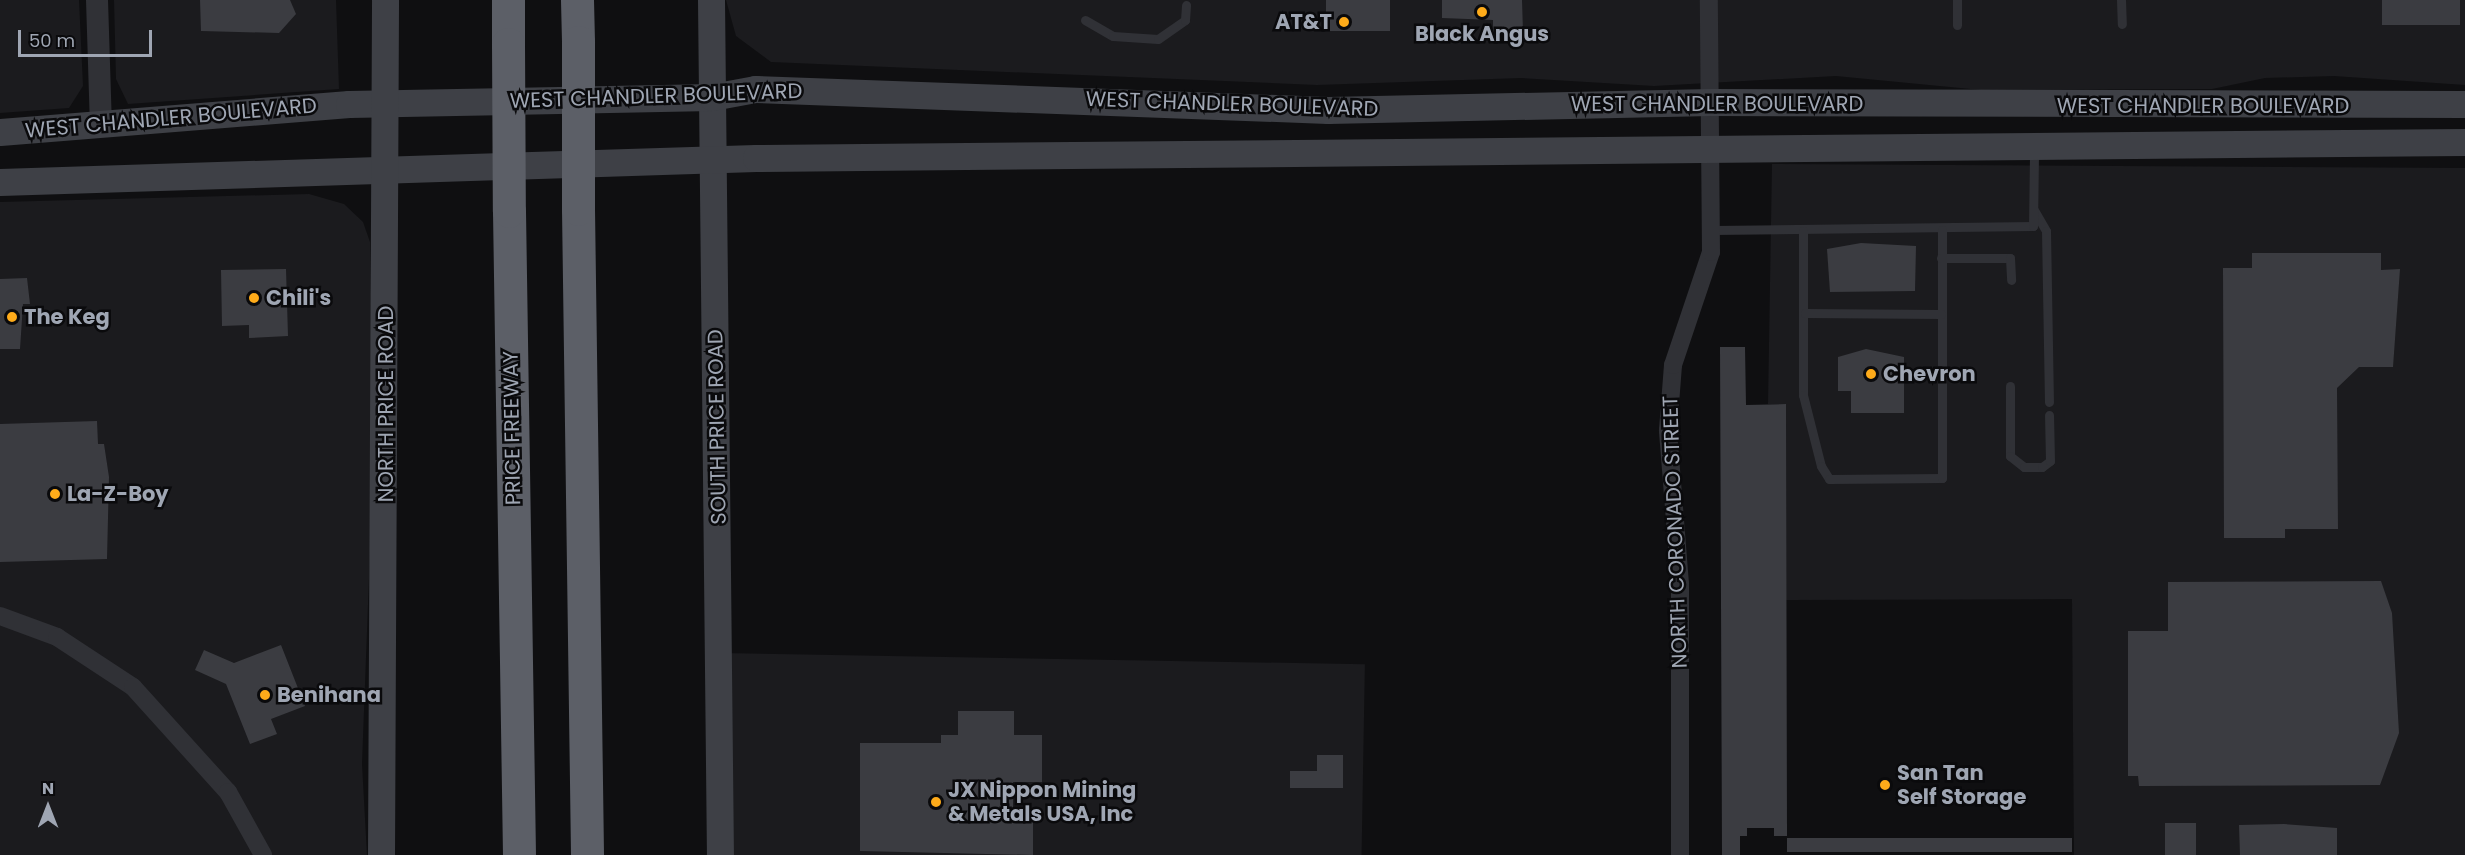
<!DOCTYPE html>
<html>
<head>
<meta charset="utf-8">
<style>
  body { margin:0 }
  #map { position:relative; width:2465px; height:855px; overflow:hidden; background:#0f0f11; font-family:Poppins,sans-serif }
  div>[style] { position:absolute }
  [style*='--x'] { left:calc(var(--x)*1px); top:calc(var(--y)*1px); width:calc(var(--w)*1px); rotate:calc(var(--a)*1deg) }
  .built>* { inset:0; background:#1b1b1e; transform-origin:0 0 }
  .building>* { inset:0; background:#3b3c41; transform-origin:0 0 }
  .service>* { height:9px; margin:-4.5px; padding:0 4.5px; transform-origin:4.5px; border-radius:4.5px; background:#303136 }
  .minor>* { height:18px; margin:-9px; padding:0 9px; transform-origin:9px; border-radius:9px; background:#303136 }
  .tertiary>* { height:22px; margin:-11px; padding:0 11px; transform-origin:11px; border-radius:11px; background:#303136 }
  .secondary>* { height:27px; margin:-13.5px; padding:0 13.5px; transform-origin:13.5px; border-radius:13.5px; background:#3e4046 }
  .motorway>* { height:33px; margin:-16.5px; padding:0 16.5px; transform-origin:16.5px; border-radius:16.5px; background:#5c5f67 }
  .motorway-bridge>* { height:33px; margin:-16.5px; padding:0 16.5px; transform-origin:16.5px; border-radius:16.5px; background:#5c5f67 }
  .dots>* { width:16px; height:16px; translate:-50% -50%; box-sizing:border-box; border:3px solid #0a0a0c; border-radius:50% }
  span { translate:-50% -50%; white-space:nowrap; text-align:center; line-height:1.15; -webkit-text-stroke:5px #0a0a0c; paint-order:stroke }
  .poi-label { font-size:21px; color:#9fa6b3; font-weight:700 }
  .right { translate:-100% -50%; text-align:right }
  .left { translate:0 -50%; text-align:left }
  .street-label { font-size:21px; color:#9fa6b3 }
  .north { position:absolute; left:18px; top:777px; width:60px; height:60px; -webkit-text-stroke:4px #0a0a0c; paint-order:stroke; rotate:0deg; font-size:16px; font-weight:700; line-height:24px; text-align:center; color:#9fa6b3 }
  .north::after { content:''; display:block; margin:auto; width:21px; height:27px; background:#9fa6b3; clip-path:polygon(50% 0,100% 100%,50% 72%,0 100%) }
  .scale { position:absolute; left:18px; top:30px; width:134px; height:27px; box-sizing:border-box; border:3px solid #9fa6b3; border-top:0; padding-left:8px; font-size:18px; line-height:21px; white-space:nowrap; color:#9fa6b3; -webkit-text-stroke:4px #0a0a0c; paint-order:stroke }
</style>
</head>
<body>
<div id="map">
  <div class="built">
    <i style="clip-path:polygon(0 0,79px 0,83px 86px,69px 108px,0 113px)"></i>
    <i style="clip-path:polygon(114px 0,336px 0,339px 89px,128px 104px,116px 79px)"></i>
    <i style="clip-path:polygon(726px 0,2465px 0,2465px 85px,2334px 76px,2265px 78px,2212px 89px,1981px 90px,1836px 76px,1654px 86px,1521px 78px,1317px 85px,771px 62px,736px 36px)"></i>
    <i style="clip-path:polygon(1772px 164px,2465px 168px,2465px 855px,2074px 855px,2072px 599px,1786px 600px,1785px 404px,1768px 404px)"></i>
    <i style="clip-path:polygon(309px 194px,344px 204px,363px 222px,370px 242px,374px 445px,362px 764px,367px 855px,0 855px,0 202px)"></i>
    <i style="left:720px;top:653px;width:645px;height:202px;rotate:1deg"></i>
  </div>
  <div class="building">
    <i style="clip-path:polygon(200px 0,290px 0,296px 14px,279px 33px,201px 31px)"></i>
    <i style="left:1326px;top:0;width:64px;height:31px"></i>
    <i style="clip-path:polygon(1442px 0,1522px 0,1523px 32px,1493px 32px,1493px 20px,1442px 18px)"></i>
    <i style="left:2382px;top:0;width:78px;height:25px"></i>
    <i style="clip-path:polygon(1861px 243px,1916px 246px,1915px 291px,1830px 292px,1827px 249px)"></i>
    <i style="clip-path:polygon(2252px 253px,2381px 253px,2381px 270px,2400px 269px,2393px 367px,2359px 367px,2337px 388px,2338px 529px,2285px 529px,2285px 538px,2224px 538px,2223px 268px,2252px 268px)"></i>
    <i style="clip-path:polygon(286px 269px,288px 336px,249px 338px,249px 325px,222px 326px,221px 270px)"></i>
    <i style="clip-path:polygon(27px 278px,30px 304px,23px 304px,20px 349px,0 349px,0 279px)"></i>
    <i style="clip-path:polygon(1720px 347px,1745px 347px,1746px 405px,1786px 404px,1787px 836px,1774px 836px,1774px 828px,1747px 828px,1747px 836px,1740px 836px,1740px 855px,1722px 855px)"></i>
    <i style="clip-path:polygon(1866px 349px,1904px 357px,1904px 413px,1851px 413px,1851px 391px,1838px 391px,1838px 357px)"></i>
    <i style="clip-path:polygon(97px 421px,98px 444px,104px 444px,109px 477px,107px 559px,0 562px,0 424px)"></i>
    <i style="clip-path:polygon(2381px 581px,2392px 613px,2399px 733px,2380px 785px,2139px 786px,2138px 776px,2128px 776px,2128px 631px,2168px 631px,2168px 582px)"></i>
    <i style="clip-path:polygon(281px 645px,305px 706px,271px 719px,277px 734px,250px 744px,226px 684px,195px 670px,204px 650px,234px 663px)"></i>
    <i style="clip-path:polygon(958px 711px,1014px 711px,1014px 735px,1042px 735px,1042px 782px,1013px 782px,1013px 821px,1033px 821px,1033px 855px,860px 851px,860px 743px,941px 743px,941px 735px,958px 735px)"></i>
    <i style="clip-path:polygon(1317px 755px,1343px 755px,1343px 788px,1290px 788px,1290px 771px,1317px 771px)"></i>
    <i style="left:2165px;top:823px;width:31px;height:32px"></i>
    <i style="clip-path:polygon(2284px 824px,2337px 828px,2337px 855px,2240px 855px,2239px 825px)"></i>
    <i style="left:2072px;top:838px;width:14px;height:285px;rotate:90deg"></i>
  </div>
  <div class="service">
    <i style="--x:1957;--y:0;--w:25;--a:90"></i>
    <i style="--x:2121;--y:0;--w:24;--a:88"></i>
    <i style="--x:1085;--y:20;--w:32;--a:30"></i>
    <i style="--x:1113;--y:36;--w:45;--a:3.8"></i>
    <i style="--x:1158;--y:39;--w:33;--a:-35"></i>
    <i style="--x:1185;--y:20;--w:15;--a:-86"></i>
    <i style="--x:2034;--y:210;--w:24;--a:60"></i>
    <i style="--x:2046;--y:231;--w:171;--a:89"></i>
    <i style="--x:1713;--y:230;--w:320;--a:-0.7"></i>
    <i style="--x:2033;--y:226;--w:76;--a:-89.2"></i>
    <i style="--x:1803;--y:231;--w:164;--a:90"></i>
    <i style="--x:1803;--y:395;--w:73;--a:75.8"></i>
    <i style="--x:1821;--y:466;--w:15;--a:58"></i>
    <i style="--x:1829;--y:479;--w:113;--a:-0.5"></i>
    <i style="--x:1942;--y:478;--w:248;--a:-90"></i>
    <i style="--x:1941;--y:258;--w:69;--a:0"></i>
    <i style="--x:2010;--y:258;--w:22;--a:87"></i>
    <i style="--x:1805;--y:313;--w:136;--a:0.4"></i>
    <i style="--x:2010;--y:386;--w:70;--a:90"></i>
    <i style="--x:2010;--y:456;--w:18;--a:38"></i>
    <i style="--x:2024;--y:467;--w:18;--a:0"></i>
    <i style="--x:2042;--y:467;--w:10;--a:-37"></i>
    <i style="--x:2050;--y:461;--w:46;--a:-91.2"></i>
  </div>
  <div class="minor">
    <i style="--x:0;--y:616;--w:61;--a:20.2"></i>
    <i style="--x:57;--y:637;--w:91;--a:33.3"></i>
    <i style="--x:133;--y:687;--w:142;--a:47.9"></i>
    <i style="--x:228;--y:792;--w:72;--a:60.9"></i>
    <i style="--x:1680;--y:855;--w:271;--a:-90"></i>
    <i style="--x:1680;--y:584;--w:154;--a:-94.5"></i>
    <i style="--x:1668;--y:430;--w:65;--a:-85.6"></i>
    <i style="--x:1673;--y:365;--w:119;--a:-71.4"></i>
    <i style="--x:1711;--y:252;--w:252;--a:-90.5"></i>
  </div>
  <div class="tertiary">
    <i style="--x:97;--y:0;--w:125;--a:88.2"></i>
  </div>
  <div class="secondary">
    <i style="--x:711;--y:0;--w:855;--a:89.4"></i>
    <i style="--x:0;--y:132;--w:350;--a:-4.6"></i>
    <i style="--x:349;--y:104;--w:363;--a:-1.1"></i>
    <i style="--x:712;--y:97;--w:44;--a:-10.5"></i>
    <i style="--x:755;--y:89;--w:573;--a:2.1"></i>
    <i style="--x:1328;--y:110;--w:383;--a:-1.2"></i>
    <i style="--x:1711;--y:102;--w:754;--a:0.15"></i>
    <i style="--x:0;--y:182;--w:756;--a:-1.82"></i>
    <i style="--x:756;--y:158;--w:1709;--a:-0.54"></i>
    <i style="--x:381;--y:855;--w:855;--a:-89.73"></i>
  </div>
  <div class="motorway">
    <i style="--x:508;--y:0;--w:44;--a:90"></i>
    <i style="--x:577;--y:0;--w:42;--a:88.6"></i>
    <i style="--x:578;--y:209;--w:646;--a:89.2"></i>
    <i style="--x:509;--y:211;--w:644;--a:89.11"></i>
  </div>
  <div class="motorway-bridge">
    <i style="--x:578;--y:42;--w:167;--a:90"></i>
    <i style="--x:508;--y:44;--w:167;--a:89.7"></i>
  </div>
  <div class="dots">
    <i style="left:1482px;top:12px;background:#feab1a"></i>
    <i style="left:1344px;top:22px;background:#feab1a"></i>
    <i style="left:254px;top:298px;background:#feab1a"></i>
    <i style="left:12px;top:317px;background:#feab1a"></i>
    <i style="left:1871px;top:374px;background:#feab1a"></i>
    <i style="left:55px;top:494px;background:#feab1a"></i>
    <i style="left:265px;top:695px;background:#feab1a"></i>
    <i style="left:1885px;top:785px;background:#feab1a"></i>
    <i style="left:936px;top:802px;background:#feab1a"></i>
  </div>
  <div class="poi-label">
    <span class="right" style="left:1332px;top:22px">AT&amp;T</span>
    <span style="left:1482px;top:34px">Black Angus</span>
    <span class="left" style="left:266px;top:298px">Chili's</span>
    <span class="left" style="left:24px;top:317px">The Keg</span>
    <span class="left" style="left:1883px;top:374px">Chevron</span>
    <span class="left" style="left:67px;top:494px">La-Z-Boy</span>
    <span class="left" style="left:277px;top:695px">Benihana</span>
    <span class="left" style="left:1897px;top:785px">San Tan<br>Self Storage</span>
    <span class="left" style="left:948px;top:802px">JX Nippon Mining<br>&amp; Metals USA, Inc</span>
  </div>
  <div class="street-label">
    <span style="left:656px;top:96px;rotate:-2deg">WEST CHANDLER BOULEVARD</span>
    <span style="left:1232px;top:104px;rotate:2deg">WEST CHANDLER BOULEVARD</span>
    <span style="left:1717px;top:104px">WEST CHANDLER BOULEVARD</span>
    <span style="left:2203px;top:106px">WEST CHANDLER BOULEVARD</span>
    <span style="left:171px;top:118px;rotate:-5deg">WEST CHANDLER BOULEVARD</span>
    <span style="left:386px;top:404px;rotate:-90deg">NORTH PRICE ROAD</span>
    <span style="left:717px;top:427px;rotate:-91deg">SOUTH PRICE ROAD</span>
    <span style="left:512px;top:428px;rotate:-91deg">PRICE FREEWAY</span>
    <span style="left:1675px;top:532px;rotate:-92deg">NORTH CORONADO STREET</span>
  </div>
  <div class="north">N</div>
  <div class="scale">50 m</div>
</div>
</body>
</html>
